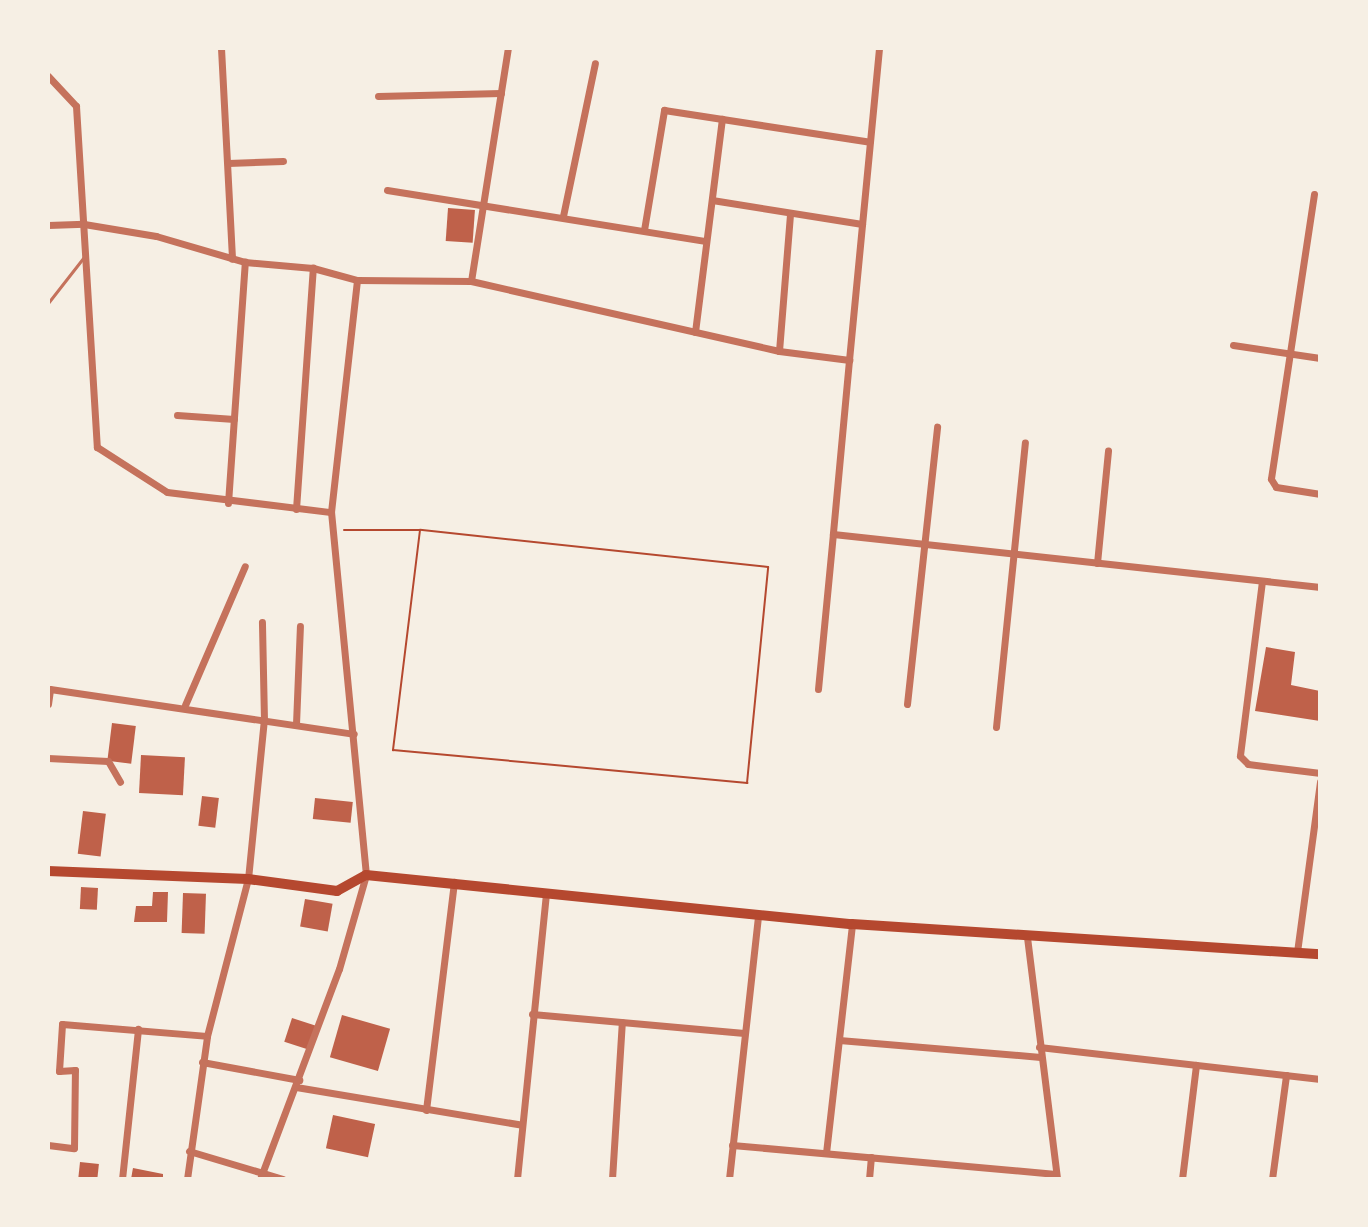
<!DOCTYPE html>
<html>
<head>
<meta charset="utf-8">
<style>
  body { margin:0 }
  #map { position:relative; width:1368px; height:1227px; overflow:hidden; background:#f6efe4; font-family:"Sofia Sans Condensed",sans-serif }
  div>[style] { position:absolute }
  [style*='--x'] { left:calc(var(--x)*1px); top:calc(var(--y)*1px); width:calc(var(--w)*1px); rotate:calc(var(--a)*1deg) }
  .building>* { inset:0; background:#bf614a; transform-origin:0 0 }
  .path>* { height:2px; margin:-1px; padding:0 1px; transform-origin:1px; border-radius:1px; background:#b5482f }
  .service>* { height:3px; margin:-1.5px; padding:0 1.5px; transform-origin:1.5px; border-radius:1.5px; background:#c5725c }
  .minor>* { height:7px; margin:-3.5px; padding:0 3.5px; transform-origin:3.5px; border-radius:3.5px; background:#c5725c }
  .secondary>* { height:10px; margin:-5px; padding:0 5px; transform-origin:5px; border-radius:5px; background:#b5482f }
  span { translate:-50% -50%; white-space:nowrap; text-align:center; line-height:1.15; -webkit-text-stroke:6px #f6efe4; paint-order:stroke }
  .frame { position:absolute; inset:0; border:50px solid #f6efe4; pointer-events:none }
</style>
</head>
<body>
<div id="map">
  <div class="building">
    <i style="left:448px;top:208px;width:27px;height:33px;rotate:4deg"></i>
    <i style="clip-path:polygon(1266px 647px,1295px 652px,1291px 685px,1320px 691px,1320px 721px,1255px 711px)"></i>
    <i style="left:112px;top:723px;width:24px;height:38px;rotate:7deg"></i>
    <i style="left:141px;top:755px;width:44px;height:38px;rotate:3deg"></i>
    <i style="left:202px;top:796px;width:17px;height:30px;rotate:7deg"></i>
    <i style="left:315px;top:798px;width:38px;height:21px;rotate:6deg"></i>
    <i style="left:83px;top:811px;width:23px;height:43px;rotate:7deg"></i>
    <i style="left:81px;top:887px;width:17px;height:22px;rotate:3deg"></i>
    <i style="clip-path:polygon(153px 892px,168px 892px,167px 922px,134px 922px,136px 906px,152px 906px)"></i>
    <i style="left:183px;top:893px;width:23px;height:40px;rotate:2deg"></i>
    <i style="left:305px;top:899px;width:28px;height:28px;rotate:10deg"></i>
    <i style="left:342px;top:1015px;width:50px;height:44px;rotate:16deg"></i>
    <i style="left:292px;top:1018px;width:26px;height:25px;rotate:18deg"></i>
    <i style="left:333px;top:1115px;width:43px;height:34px;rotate:12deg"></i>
    <i style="left:80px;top:1162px;width:19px;height:15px;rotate:6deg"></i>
    <i style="clip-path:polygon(133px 1168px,163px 1174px,163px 1179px,131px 1179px)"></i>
  </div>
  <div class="path">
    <i style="--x:344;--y:530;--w:76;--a:0"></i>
    <i style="--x:420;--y:530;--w:222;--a:97"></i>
    <i style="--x:393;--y:750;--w:356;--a:5.3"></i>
    <i style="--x:747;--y:783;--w:217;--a:-84.4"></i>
    <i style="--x:768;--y:567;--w:350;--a:-173.9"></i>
  </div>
  <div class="service">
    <i style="--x:48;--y:303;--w:58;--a:-52"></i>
  </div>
  <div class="minor">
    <i style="--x:221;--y:48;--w:211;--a:87"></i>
    <i style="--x:48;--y:76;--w:41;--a:47"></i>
    <i style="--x:76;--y:106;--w:342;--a:86.5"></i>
    <i style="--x:97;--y:447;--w:83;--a:32.7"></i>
    <i style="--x:167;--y:492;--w:165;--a:7"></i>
    <i style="--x:378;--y:96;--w:123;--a:-1.4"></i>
    <i style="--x:228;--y:163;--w:55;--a:-2.1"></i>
    <i style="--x:387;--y:190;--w:323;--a:9.1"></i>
    <i style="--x:1314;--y:194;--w:288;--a:98.6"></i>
    <i style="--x:1271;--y:479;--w:9;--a:58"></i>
    <i style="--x:1276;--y:487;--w:45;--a:9"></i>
    <i style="--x:712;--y:200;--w:152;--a:9.1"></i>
    <i style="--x:563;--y:216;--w:156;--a:-78.2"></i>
    <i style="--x:48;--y:225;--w:36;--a:-2"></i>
    <i style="--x:84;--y:224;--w:73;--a:9.5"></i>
    <i style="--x:156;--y:236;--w:93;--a:16.3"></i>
    <i style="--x:245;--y:262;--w:68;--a:5"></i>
    <i style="--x:313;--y:268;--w:46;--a:15.3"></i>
    <i style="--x:357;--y:280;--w:114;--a:0.5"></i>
    <i style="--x:471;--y:281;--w:316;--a:12.8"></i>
    <i style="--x:779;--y:351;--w:71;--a:7.3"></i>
    <i style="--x:849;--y:360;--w:175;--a:95.3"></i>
    <i style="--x:833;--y:534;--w:490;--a:6.2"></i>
    <i style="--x:644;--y:230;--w:122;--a:-80.5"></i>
    <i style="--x:664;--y:110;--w:208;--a:8.8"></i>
    <i style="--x:471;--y:281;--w:236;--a:-81"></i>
    <i style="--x:695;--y:332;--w:215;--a:-82.8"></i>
    <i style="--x:1233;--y:345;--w:88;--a:8.5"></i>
    <i style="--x:779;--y:351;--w:137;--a:-85.4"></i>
    <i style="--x:849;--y:360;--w:313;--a:-84.5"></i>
    <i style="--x:177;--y:415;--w:57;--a:4"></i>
    <i style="--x:228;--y:503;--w:242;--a:-86"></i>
    <i style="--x:296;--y:509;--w:242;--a:-86"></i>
    <i style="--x:1097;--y:563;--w:113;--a:-84.4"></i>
    <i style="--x:1262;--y:581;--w:176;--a:97.2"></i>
    <i style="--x:1240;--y:756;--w:11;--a:45"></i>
    <i style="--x:1248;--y:764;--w:73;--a:7.1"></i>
    <i style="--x:818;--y:689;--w:156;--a:-84.5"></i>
    <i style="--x:48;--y:704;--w:15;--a:-82"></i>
    <i style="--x:50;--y:689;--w:307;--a:8.4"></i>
    <i style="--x:907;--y:704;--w:279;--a:-83.8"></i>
    <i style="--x:185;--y:705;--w:151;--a:-66.7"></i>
    <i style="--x:296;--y:724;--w:98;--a:-87.7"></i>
    <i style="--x:996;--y:727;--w:286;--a:-84.2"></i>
    <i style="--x:48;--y:758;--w:60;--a:2.9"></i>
    <i style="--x:108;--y:761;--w:24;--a:60"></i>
    <i style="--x:1027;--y:937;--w:244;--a:82.9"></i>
    <i style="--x:1297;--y:952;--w:172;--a:-82.3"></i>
    <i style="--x:532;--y:1014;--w:213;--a:5.1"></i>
    <i style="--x:839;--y:1040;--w:202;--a:4.8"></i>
    <i style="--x:1039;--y:1047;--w:283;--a:6.5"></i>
    <i style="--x:202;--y:1062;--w:99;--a:10.5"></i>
    <i style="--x:296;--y:1087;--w:229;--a:9.5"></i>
    <i style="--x:426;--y:1110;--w:230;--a:-83"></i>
    <i style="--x:48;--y:1145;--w:26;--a:7"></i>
    <i style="--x:74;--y:1148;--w:78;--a:-89.3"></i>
    <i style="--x:75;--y:1070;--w:16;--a:176"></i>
    <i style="--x:59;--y:1071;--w:47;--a:-86.3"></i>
    <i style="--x:62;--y:1024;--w:145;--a:4.7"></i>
    <i style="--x:732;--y:1145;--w:325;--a:5.1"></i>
    <i style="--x:189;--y:1151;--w:98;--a:16.6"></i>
    <i style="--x:826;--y:1153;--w:230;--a:-83.5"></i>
    <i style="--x:122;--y:1179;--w:151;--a:-83.9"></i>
    <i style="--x:187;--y:1179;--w:144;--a:-82"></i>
    <i style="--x:207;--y:1036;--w:162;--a:-75.4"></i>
    <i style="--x:248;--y:879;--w:160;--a:-84.3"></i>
    <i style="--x:264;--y:720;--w:98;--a:-91.2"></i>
    <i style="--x:260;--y:1179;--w:224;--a:-69.4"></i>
    <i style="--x:339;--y:969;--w:98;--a:-74"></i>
    <i style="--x:366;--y:875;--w:365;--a:-95.5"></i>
    <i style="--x:331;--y:512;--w:233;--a:-83.6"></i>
    <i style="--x:517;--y:1179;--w:288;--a:-84.2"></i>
    <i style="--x:612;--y:1179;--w:157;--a:-86.4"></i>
    <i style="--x:729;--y:1179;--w:265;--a:-83.7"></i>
    <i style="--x:869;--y:1179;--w:22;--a:-85"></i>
    <i style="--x:1182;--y:1179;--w:115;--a:-83"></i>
    <i style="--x:1272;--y:1179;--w:105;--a:-82.3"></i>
  </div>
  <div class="secondary">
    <i style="--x:48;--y:871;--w:200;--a:2.3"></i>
    <i style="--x:248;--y:879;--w:90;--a:7.7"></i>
    <i style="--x:337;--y:891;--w:33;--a:-29"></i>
    <i style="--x:366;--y:875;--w:488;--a:5.8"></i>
    <i style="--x:852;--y:924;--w:469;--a:3.7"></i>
  </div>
  <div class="frame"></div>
</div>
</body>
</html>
